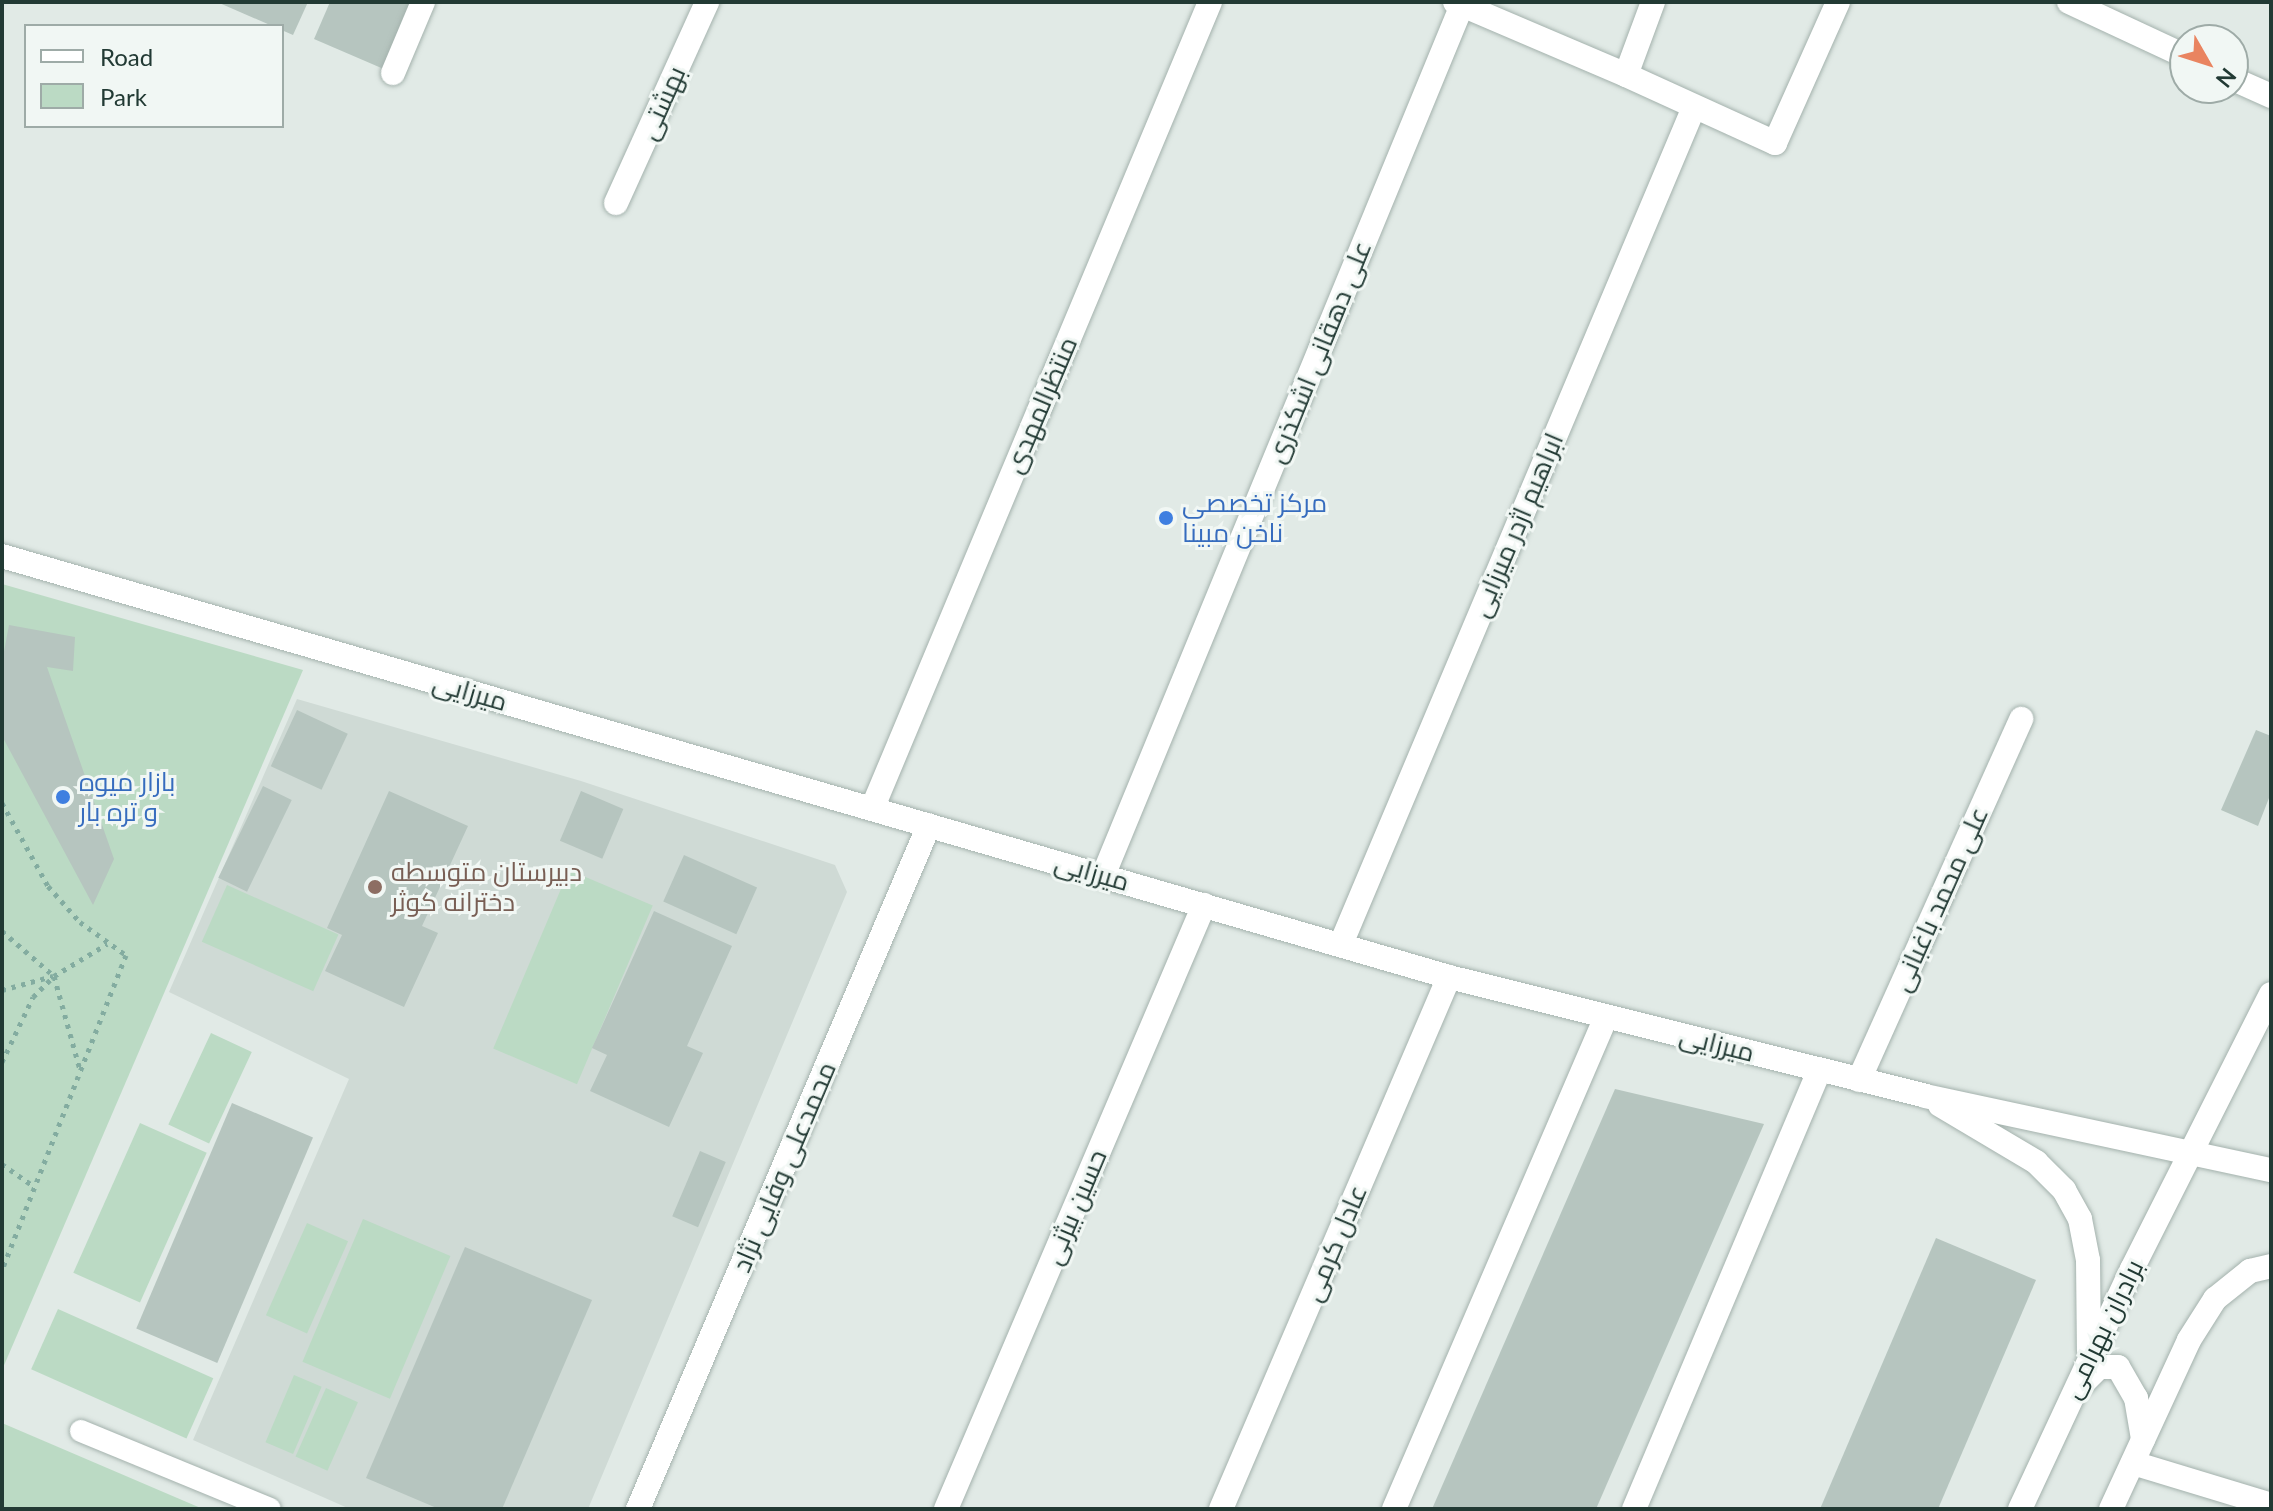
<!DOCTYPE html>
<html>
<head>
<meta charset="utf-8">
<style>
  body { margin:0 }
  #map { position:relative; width:2273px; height:1511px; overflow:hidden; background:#e1eae6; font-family:Lato,Cairo,sans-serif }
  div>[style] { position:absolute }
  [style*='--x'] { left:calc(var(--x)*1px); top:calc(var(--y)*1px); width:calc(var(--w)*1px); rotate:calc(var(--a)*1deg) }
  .built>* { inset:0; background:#cfdad5 }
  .green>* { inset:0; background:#bbdac4; transform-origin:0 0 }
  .building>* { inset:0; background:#b6c5bf; transform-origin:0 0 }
  .path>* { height:5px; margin-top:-2.5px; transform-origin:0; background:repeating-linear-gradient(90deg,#83aca0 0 4px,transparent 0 10px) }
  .roads { filter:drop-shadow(0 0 2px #a4b2ad) drop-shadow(0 0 2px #a4b2ad) }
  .service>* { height:22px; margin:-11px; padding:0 11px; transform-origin:11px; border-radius:11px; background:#fff }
  .minor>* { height:24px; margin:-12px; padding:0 12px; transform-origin:12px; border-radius:12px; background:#fff }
  .tertiary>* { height:24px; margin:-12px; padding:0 12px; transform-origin:12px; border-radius:12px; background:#fff }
  .secondary>* { height:24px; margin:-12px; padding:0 12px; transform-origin:12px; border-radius:12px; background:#fff }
  .dots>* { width:22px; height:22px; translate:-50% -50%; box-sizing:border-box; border:4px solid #f1f7f4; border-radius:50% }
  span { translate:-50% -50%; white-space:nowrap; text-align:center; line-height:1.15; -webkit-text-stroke:6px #f1f7f4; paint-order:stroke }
  .street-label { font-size:26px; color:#223a34 }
  .shop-label { font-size:26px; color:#366cbe }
  .left { translate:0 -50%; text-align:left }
  .education-label { font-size:26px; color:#785e54 }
  .frame { position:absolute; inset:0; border:4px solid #223a34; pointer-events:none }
  .legend { position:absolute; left:24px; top:24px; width:260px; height:104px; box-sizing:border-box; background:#f1f7f4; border:2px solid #9eaba7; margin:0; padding:10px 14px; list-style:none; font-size:24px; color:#223a34 }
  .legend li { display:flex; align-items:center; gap:16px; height:40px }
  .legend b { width:40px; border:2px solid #9eaba7 }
  .north { position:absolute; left:2169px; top:24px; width:80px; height:80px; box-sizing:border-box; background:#f1f7f4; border:2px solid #9eaba7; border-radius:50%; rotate:129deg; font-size:22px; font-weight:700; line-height:32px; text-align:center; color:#223a34 }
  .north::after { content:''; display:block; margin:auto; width:28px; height:36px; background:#e98460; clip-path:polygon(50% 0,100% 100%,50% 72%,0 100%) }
</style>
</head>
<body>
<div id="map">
  <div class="built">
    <i style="clip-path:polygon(297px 699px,581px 781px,835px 865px,847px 892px,588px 1509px,350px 1509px,193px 1440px,349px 1079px,169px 992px)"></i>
  </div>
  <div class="green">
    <i style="clip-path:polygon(2px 584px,303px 670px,2px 1370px)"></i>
    <i style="left:569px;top:870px;width:91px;height:194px;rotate:23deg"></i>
    <i style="left:227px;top:885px;width:122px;height:62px;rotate:24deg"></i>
    <i style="left:211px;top:1033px;width:45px;height:101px;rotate:25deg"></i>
    <i style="left:140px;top:1123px;width:73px;height:164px;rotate:24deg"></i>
    <i style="left:363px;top:1219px;width:95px;height:155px;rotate:23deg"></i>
    <i style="left:307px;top:1223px;width:45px;height:101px;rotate:24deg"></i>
    <i style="left:58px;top:1309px;width:170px;height:66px;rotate:24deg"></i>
    <i style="left:294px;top:1375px;width:30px;height:73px;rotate:23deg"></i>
    <i style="left:326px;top:1388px;width:35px;height:75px;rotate:24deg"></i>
    <i style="clip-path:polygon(2px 1423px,203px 1509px,2px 1509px)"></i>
  </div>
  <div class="building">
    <i style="clip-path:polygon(217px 2px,308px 2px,293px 35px)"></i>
    <i style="clip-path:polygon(330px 2px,415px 2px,386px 70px,314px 39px)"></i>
    <i style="clip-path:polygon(9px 625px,75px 637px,73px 671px,47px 667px,114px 859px,93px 905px,2px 736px,2px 662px)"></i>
    <i style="left:297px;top:710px;width:56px;height:62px;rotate:25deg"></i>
    <i style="clip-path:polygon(2256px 730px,2271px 736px,2271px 793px,2258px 826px,2221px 810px)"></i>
    <i style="left:263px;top:786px;width:32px;height:102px;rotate:26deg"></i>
    <i style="clip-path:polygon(389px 791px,468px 826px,422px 926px,438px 933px,404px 1007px,325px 971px,342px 935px,327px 928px)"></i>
    <i style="left:581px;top:791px;width:46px;height:54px;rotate:23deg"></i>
    <i style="left:684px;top:855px;width:80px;height:51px;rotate:24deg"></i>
    <i style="clip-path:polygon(654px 911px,732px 946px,687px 1046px,703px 1053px,669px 1127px,590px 1091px,607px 1055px,592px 1048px)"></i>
    <i style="clip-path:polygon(1615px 1089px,1764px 1124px,1596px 1509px,1432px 1509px)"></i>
    <i style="left:232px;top:1103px;width:88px;height:245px;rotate:23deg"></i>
    <i style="left:700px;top:1151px;width:28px;height:71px;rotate:23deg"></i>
    <i style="clip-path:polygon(1936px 1238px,2036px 1280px,1938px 1509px,1820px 1509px)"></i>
    <i style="clip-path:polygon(465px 1247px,592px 1300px,502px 1509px,439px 1509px,366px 1478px)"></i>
  </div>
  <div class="path">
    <i style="--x:2;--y:803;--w:95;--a:61"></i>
    <i style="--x:48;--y:886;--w:48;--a:48.4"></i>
    <i style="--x:80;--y:922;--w:57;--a:35.7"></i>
    <i style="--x:126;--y:955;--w:338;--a:111.5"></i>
    <i style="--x:2;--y:931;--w:69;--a:40.9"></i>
    <i style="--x:54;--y:976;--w:98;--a:74.5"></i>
    <i style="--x:2;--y:990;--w:53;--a:-15.4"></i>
    <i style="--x:2;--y:1062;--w:72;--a:-64.5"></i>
    <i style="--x:33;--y:997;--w:30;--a:-45"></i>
    <i style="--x:54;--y:976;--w:62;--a:-31.1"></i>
    <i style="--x:2;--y:1164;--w:39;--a:35"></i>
  </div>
  <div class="roads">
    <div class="service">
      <i style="--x:81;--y:1431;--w:204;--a:22.4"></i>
    </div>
    <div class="minor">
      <i style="--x:393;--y:73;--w:77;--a:-67.1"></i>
      <i style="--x:1626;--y:75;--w:164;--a:24.5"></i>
      <i style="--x:1775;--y:143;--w:154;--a:-65.9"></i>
      <i style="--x:616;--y:203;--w:221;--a:-65.6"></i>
      <i style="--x:872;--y:809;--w:875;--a:-67.27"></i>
      <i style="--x:1103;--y:876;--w:942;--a:-67.6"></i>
      <i style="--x:1341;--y:944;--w:908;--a:-67.13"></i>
      <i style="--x:1859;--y:1080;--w:396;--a:-65.8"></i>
      <i style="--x:946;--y:1509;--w:657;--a:-66.87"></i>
      <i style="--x:1221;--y:1509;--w:579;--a:-66.8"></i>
      <i style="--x:1394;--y:1509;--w:536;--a:-66.69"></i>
      <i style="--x:1634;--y:1509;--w:476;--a:-67.1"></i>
    </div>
    <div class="tertiary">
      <i style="--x:1455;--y:2;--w:186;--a:23.1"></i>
      <i style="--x:1626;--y:75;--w:78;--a:-69.7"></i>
      <i style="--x:2069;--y:2;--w:128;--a:25"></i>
      <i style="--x:2233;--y:79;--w:42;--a:24.1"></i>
      <i style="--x:2133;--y:1463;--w:144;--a:16.9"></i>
      <i style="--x:638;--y:1509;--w:743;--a:-66.95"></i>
    </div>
    <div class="secondary">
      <i style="--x:2;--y:556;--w:1507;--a:16.22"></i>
      <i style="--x:1449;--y:977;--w:491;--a:14"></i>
      <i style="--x:1925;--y:1096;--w:354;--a:12.1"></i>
      <i style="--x:1940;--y:1105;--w:112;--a:30.7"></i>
      <i style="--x:2036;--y:1162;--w:40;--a:45"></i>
      <i style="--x:2064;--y:1190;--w:33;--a:61"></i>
      <i style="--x:2080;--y:1219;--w:42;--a:79"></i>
      <i style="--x:2088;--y:1260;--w:90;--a:89.4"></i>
      <i style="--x:2080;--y:1386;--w:27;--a:-45"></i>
      <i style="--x:2099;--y:1367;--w:19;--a:0"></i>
      <i style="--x:2118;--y:1367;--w:36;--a:60"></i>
      <i style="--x:2136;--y:1398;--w:42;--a:80.3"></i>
      <i style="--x:2020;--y:1509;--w:265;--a:-65"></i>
      <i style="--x:2132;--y:1269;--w:308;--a:-63.2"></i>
      <i style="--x:2111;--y:1509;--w:186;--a:-65.2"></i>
      <i style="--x:2189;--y:1340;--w:49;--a:-57.6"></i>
      <i style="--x:2215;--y:1299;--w:45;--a:-38.7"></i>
      <i style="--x:2250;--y:1271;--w:22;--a:-13"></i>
    </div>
  </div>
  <div class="dots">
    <i style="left:1166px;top:518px;background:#3f7fe0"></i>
    <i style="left:63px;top:797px;background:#3f7fe0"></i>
    <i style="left:375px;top:887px;background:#8d6e63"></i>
  </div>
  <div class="street-label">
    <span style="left:662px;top:103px;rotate:-66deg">بهشتی</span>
    <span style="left:1319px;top:352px;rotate:-68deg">علی دهقانی اشکذری</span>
    <span style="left:1041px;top:405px;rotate:-67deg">منتظرالمهدی</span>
    <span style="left:1517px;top:525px;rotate:-67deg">ابراهیم اژدر میرزایی</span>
    <span style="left:470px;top:692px;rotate:16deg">میرزایی</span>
    <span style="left:1092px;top:872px;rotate:16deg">میرزایی</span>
    <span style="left:1940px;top:899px;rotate:-66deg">علی محمد باغبانی</span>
    <span style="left:1717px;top:1044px;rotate:14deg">میرزایی</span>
    <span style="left:784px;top:1167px;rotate:-67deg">محمدعلی وفایی نژاد</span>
    <span style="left:1075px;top:1207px;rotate:-67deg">حسین بیژنی</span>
    <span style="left:1335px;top:1243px;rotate:-67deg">عادل کرمی</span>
    <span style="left:2103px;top:1329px;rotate:-64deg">برادران بهرامی</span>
  </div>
  <div class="shop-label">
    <span class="left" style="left:1182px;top:518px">مرکز تخصصی<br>ناخن مبینا</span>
    <span class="left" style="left:79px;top:797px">بازار میوه<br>و تره بار</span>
  </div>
  <div class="education-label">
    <span class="left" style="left:391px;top:887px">دبیرستان متوسطه<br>دخترانه کوثر</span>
  </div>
  <div class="frame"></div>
  <ul class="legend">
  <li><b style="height:10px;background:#fff"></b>Road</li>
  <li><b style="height:22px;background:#bbdac4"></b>Park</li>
  </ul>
  <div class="north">N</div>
</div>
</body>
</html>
